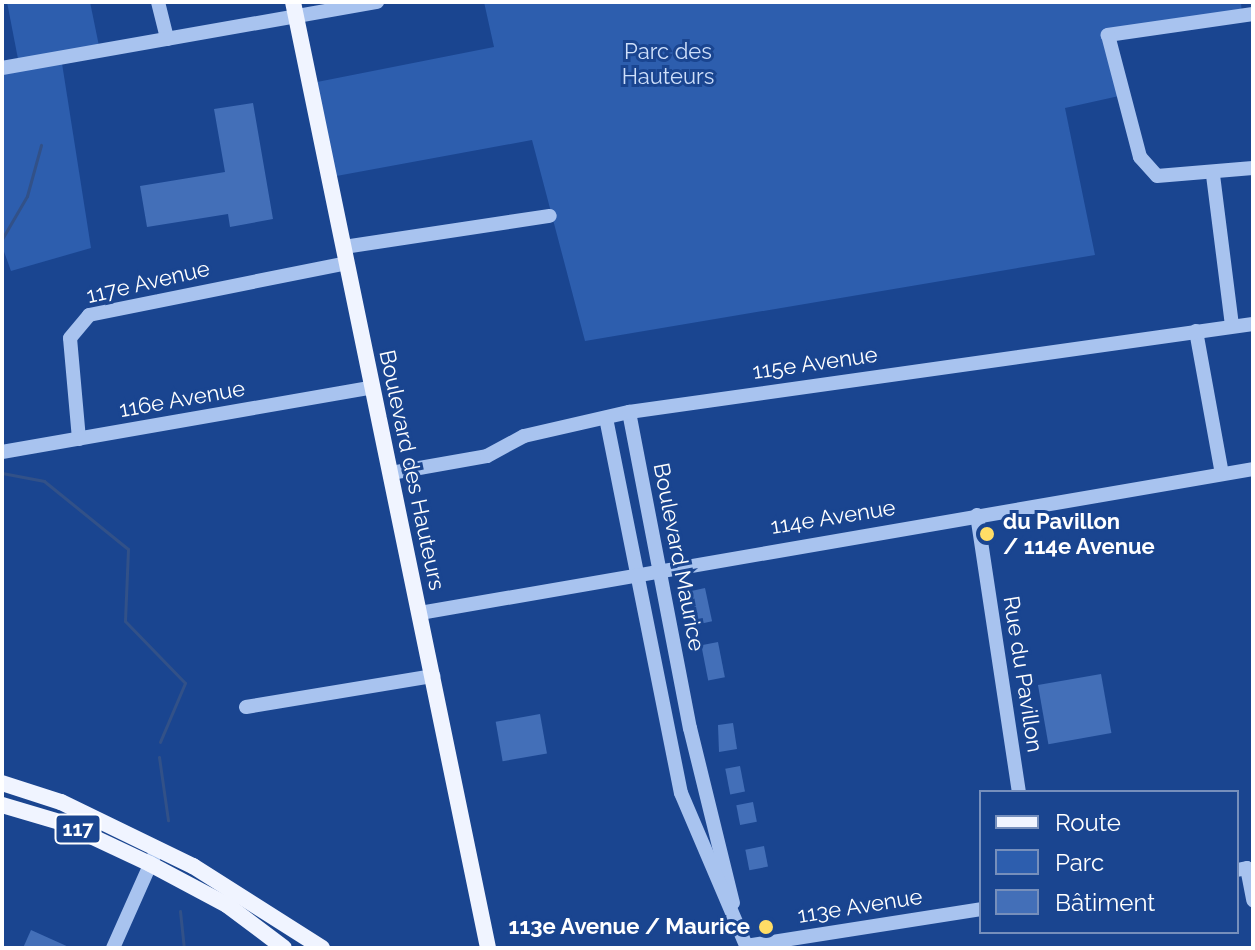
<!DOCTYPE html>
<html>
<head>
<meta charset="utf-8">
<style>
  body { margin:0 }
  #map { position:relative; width:1255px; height:950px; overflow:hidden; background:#1a4590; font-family:Raleway,sans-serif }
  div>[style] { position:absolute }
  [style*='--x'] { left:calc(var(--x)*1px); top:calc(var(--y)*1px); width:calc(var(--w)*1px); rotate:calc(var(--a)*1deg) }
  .green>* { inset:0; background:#2d5eae }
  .stream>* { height:3px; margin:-1.5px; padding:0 1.5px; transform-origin:1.5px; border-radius:1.5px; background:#325188 }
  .building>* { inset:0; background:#436fb8; transform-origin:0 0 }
  .minor>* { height:14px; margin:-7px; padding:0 7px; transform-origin:7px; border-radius:7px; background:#a8c3ef }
  .major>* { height:16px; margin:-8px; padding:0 8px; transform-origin:8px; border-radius:8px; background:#f0f4ff }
  .dots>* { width:22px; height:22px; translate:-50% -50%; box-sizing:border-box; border:4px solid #1a4590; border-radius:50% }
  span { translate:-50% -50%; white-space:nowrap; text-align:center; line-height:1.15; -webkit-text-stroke:6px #1a4590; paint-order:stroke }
  .shield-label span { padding:2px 6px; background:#1a4590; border:2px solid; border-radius:6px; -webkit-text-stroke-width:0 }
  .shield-label { font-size:20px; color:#fff; font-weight:700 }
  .park-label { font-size:22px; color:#cedffa }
  .street-label { font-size:22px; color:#fff }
  .poi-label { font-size:22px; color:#fff; font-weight:700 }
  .left { translate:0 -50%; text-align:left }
  .right { translate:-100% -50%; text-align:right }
  .frame { position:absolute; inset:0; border:4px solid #fff; pointer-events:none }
  .legend { position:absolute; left:979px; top:790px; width:260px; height:144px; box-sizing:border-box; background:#1a4590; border:2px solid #768fbc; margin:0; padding:10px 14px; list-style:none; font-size:24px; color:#fff }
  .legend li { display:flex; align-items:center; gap:16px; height:40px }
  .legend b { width:40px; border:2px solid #768fbc }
</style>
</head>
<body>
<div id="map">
  <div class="green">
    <i style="clip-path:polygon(7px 2px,90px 2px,99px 46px,18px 59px)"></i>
    <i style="clip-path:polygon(484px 2px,1241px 2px,1242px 16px,1106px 35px,1119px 96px,1065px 108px,1095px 255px,585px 341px,532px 140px,331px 177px,312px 83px,494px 47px)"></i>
    <i style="clip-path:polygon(61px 57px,91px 248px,11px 271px,2px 246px,2px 68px)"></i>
  </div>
  <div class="stream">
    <i style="--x:2;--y:239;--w:50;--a:-59.8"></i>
    <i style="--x:27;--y:196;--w:53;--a:-74.6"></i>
    <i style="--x:2;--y:473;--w:43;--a:10.8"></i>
    <i style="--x:44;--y:481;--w:108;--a:39"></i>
    <i style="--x:128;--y:549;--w:72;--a:92.4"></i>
    <i style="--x:125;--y:621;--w:86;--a:45.9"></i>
    <i style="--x:185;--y:683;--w:64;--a:113"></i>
    <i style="--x:159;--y:757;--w:64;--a:81.9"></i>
    <i style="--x:180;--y:911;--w:37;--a:84"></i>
  </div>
  <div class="building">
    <i style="clip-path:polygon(253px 103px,273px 219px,230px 227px,228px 214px,147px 227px,140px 186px,225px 172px,214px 109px)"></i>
    <i style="left:705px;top:588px;width:34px;height:14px;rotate:78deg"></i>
    <i style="left:718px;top:642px;width:36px;height:17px;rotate:79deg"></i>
    <i style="left:1101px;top:674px;width:60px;height:64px;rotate:80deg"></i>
    <i style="left:540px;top:714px;width:40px;height:45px;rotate:80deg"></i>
    <i style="clip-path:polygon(733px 723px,737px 749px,719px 752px,718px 725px)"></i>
    <i style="left:740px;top:766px;width:26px;height:15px;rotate:79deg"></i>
    <i style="left:753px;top:802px;width:20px;height:17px;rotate:79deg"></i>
    <i style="left:764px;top:846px;width:21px;height:19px;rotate:79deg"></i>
    <i style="clip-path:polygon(31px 930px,71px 948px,23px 948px)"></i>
  </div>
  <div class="minor">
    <i style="--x:158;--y:2;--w:38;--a:76"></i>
    <i style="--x:1253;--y:14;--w:147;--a:171.8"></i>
    <i style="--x:1108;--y:35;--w:126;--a:75.3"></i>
    <i style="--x:1140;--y:157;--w:25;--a:48"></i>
    <i style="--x:1157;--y:176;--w:96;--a:-4.8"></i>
    <i style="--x:2;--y:68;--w:381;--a:-10"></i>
    <i style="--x:1213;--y:175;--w:152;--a:82.8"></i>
    <i style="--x:344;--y:247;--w:208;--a:-8.6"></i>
    <i style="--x:1196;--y:331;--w:145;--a:79.7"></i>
    <i style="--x:629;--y:412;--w:322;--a:79.1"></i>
    <i style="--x:690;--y:728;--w:180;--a:76.2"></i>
    <i style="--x:606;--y:418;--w:382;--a:78.7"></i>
    <i style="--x:681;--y:793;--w:168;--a:66.9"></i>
    <i style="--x:79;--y:439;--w:101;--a:-95.1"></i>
    <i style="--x:70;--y:338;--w:30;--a:-50"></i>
    <i style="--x:89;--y:315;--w:263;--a:-11.4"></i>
    <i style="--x:2;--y:452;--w:373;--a:-9.9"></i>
    <i style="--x:391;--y:473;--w:97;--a:-10"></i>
    <i style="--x:487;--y:456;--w:42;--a:-28.4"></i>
    <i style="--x:524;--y:436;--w:108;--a:-12.9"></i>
    <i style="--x:629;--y:412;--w:630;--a:-8.03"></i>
    <i style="--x:977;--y:515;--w:280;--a:81.4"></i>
    <i style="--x:420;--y:613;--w:845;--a:-9.81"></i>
    <i style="--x:246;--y:707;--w:190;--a:-9.4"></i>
    <i style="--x:1237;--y:870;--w:10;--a:-11"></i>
    <i style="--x:1247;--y:868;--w:33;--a:79"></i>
    <i style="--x:746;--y:946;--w:238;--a:-8.9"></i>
    <i style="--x:113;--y:948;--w:101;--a:-66"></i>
  </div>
  <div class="major">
    <i style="--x:293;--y:2;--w:966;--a:78.35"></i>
    <i style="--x:2;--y:783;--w:62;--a:17.9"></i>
    <i style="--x:61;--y:802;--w:147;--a:25.9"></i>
    <i style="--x:193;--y:866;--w:153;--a:32.4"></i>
    <i style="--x:2;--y:805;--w:64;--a:16.4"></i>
    <i style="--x:63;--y:823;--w:96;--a:25.2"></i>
    <i style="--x:150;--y:864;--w:87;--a:28"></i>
    <i style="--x:227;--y:905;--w:71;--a:37"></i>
  </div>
  <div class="dots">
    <i style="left:987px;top:534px;background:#fd6"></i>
    <i style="left:766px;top:927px;background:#fd6"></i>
  </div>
  <div class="shield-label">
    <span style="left:78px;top:829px">117</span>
  </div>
  <div class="park-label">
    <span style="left:668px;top:64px">Parc des<br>Hauteurs</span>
  </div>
  <div class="street-label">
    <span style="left:148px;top:282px;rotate:-13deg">117e Avenue</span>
    <span style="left:815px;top:363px;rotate:-8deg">115e Avenue</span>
    <span style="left:182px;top:399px;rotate:-10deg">116e Avenue</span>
    <span style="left:412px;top:470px;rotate:78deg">Boulevard des Hauteurs</span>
    <span style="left:833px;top:517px;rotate:-9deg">114e Avenue</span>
    <span style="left:679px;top:557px;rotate:79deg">Boulevard Maurice</span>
    <span style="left:1023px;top:674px;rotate:81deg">Rue du Pavillon</span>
    <span style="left:860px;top:906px;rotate:-9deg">113e Avenue</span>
  </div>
  <div class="poi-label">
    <span class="left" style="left:1003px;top:534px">du Pavillon<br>/ 114e Avenue</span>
    <span class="right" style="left:750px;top:927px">113e Avenue / Maurice</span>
  </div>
  <div class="frame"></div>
  <ul class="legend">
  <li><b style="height:10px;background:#f0f4ff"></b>Route</li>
  <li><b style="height:22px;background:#2d5eae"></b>Parc</li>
  <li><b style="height:22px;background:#436fb8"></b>Bâtiment</li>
  </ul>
</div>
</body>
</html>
